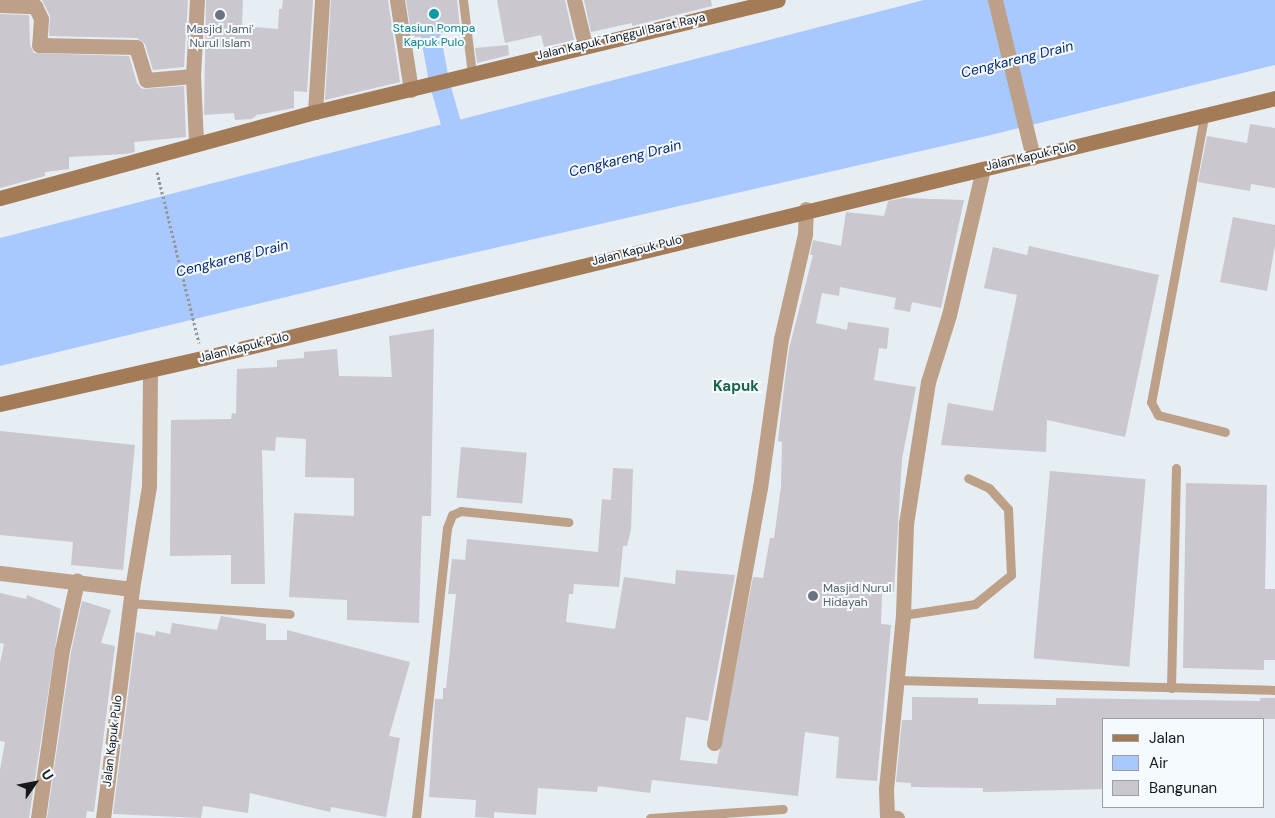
<!DOCTYPE html>
<html>
<head>
<meta charset="utf-8">
<style>
  body { margin:0 }
  #map { position:relative; width:1275px; height:818px; overflow:hidden; background:#e6edf3; font-family:"DM Sans",sans-serif }
  div>[style] { position:absolute }
  [style*='--x'] { left:calc(var(--x)*1px); top:calc(var(--y)*1px); width:calc(var(--w)*1px); rotate:calc(var(--a)*1deg) }
  .water>* { inset:0; background:#a9c8fe }
  .canal>* { height:20px; margin:-10px; padding:0 10px; transform-origin:10px; border-radius:10px; background:#a9c8fe }
  .building>* { inset:0; background:#cac7ce; transform-origin:0 0 }
  .path>* { height:3px; margin-top:-1.5px; transform-origin:0; background:repeating-linear-gradient(90deg,#92979b 0 2.5px,transparent 0 5px) }
  .service>* { height:9px; margin:-4.5px; padding:0 4.5px; transform-origin:4.5px; border-radius:4.5px; background:#bca088 }
  .minor>* { height:15px; margin:-7.5px; padding:0 7.5px; transform-origin:7.5px; border-radius:7.5px; background:#bca088 }
  .tertiary>* { height:15px; margin:-7.5px; padding:0 7.5px; transform-origin:7.5px; border-radius:7.5px; background:#bca088 }
  .secondary>* { height:15px; margin:-7.5px; padding:0 7.5px; transform-origin:7.5px; border-radius:7.5px; background:#a47b57 }
  .dots>* { width:14px; height:14px; translate:-50% -50%; box-sizing:border-box; border:2px solid #f5faff; border-radius:50% }
  span { translate:-50% -50%; white-space:nowrap; text-align:center; line-height:1.15; -webkit-text-stroke:4px #f5faff; paint-order:stroke }
  .culture-label { font-size:12px; color:#0d838f }
  .worship-label { font-size:12px; color:#5b616d }
  .left { translate:0 -50%; text-align:left }
  .street-label { font-size:12px; color:#16181a }
  .water-label { font-size:14px; color:#032772; font-style:italic }
  .quarter-label { font-size:15px; color:#1c624a; font-weight:700 }
  .legend { position:absolute; left:1102px; top:718px; width:162px; height:90px; box-sizing:border-box; background:#f5faff; border:1px solid #9ca0a3; margin:0; padding:6px 9px; list-style:none; font-size:15px; color:#16181a }
  .legend li { display:flex; align-items:center; gap:10px; height:25px }
  .legend b { width:25px; border:1px solid #9ca0a3 }
  .north { position:absolute; left:10px; top:758px; width:50px; height:50px; -webkit-text-stroke:4px #f5faff; paint-order:stroke; rotate:57deg; font-size:14px; font-weight:700; line-height:20px; text-align:center; color:#16181a }
  .north::after { content:''; display:block; margin:auto; width:18px; height:22px; background:#16181a; clip-path:polygon(50% 0,100% 100%,50% 72%,0 100%) }
</style>
</head>
<body>
<div id="map">
  <div class="water">
    <i style="clip-path:polygon(924px 0,1275px 0,1275px 65px,991px 135px,398px 270px,0 366px,0 238px)"></i>
  </div>
  <div class="canal">
    <i style="--x:424;--y:0;--w:82;--a:79.5"></i>
    <i style="--x:439;--y:81;--w:70;--a:74.2"></i>
  </div>
  <div class="building">
    <i style="clip-path:polygon(42px 0,188px 0,184px 67px,153px 70px,145px 44px,137px 38px,49px 36px,50px 16px)"></i>
    <i style="clip-path:polygon(206px 0,243px 0,242px 26px,278px 29px,279px 9px,282px 9px,283px 0,313px 0,307px 92px,294px 91px,294px 108px,257px 115px,252px 119px,235px 120px,234px 113px,204px 115px)"></i>
    <i style="clip-path:polygon(331px 0,388px 0,400px 82px,325px 100px)"></i>
    <i style="clip-path:polygon(406px 0,457px 0,460px 29px,412px 38px)"></i>
    <i style="clip-path:polygon(497px 0,565px 0,574px 40px,544px 47px,541px 35px,505px 43px)"></i>
    <i style="clip-path:polygon(584px 0,711px 0,712px 6px,632px 26px,632px 23px,591px 32px)"></i>
    <i style="clip-path:polygon(0 14px,29px 15px,30px 45px,34px 53px,129px 56px,137px 83px,142px 89px,184px 86px,186px 137px,134px 142px,135px 152px,126px 154px,69px 157px,69px 169px,45px 172px,45px 176px,0 188px)"></i>
    <i style="clip-path:polygon(508px 45px,509px 55px,477px 63px,475px 48px)"></i>
    <i style="clip-path:polygon(1250px 124px,1275px 128px,1275px 188px,1251px 184px,1250px 191px,1198px 182px,1207px 136px,1247px 143px)"></i>
    <i style="clip-path:polygon(903px 198px,964px 200px,941px 308px,912px 302px,910px 312px,894px 309px,896px 298px,840px 287px,839px 296px,822px 293px,816px 323px,847px 330px,848px 322px,889px 328px,887px 349px,879px 348px,874px 380px,916px 387px,902px 459px,894px 592px,882px 592px,881px 624px,891px 625px,877px 781px,836px 778px,839px 737px,805px 732px,798px 796px,652px 780px,650px 793px,598px 786px,597px 792px,538px 788px,536px 815px,494px 812px,494px 818px,475px 817px,476px 800px,429px 797px,435px 699px,443px 699px,443px 688px,446px 688px,456px 594px,448px 594px,452px 559px,465px 560px,467px 539px,598px 552px,602px 499px,611px 500px,613px 468px,633px 469px,631px 529px,627px 546px,623px 546px,619px 587px,574px 584px,573px 594px,569px 594px,566px 622px,615px 629px,624px 577px,675px 584px,676px 570px,735px 575px,708px 721px,686px 717px,680px 760px,717px 764px,753px 577px,763px 578px,770px 538px,774px 538px,781px 487px,782px 442px,778px 441px,784px 387px,789px 349px,813px 255px,810px 255px,813px 240px,841px 246px,846px 212px,884px 216px,888px 201px)"></i>
    <i style="clip-path:polygon(1233px 217px,1275px 225px,1275px 245px,1267px 291px,1220px 282px)"></i>
    <i style="clip-path:polygon(1029px 246px,1159px 275px,1125px 437px,1047px 420px,1046px 452px,941px 445px,948px 403px,993px 411px,1017px 295px,984px 288px,993px 247px,1027px 255px)"></i>
    <i style="clip-path:polygon(434px 329px,431px 516px,422px 516px,419px 623px,347px 620px,347px 600px,289px 597px,294px 513px,354px 516px,354px 478px,305px 477px,306px 439px,276px 437px,275px 451px,262px 450px,265px 584px,231px 584px,231px 555px,170px 556px,171px 420px,231px 419px,232px 413px,236px 414px,237px 369px,277px 367px,277px 360px,304px 358px,304px 352px,337px 349px,339px 376px,392px 377px,389px 336px)"></i>
    <i style="clip-path:polygon(0 431px,135px 445px,123px 570px,71px 565px,73px 542px,0 535px)"></i>
    <i style="left:461px;top:447px;width:66px;height:51px;rotate:5deg"></i>
    <i style="left:1050px;top:471px;width:96px;height:188px;rotate:5deg"></i>
    <i style="clip-path:polygon(1186px 483px,1267px 485px,1265px 589px,1275px 589px,1275px 660px,1264px 660px,1264px 670px,1183px 668px)"></i>
    <i style="clip-path:polygon(0 593px,26px 599px,27px 595px,61px 609px,29px 818px,0 818px,0 770px,5px 742px,0 741px,0 663px,4px 644px,0 643px)"></i>
    <i style="clip-path:polygon(82px 601px,111px 610px,101px 643px,115px 646px,94px 812px,87px 811px,86px 818px,47px 818px,71px 652px)"></i>
    <i style="clip-path:polygon(221px 616px,266px 624px,266px 640px,287px 640px,287px 630px,410px 662px,389px 736px,400px 738px,386px 817px,331px 807px,330px 812px,250px 793px,248px 813px,203px 806px,201px 818px,113px 814px,136px 632px,155px 636px,156px 631px,170px 634px,172px 623px,217px 630px)"></i>
    <i style="clip-path:polygon(912px 697px,978px 698px,978px 704px,1056px 705px,1056px 698px,1260px 701px,1260px 698px,1275px 698px,1275px 719px,1104px 719px,1104px 789px,983px 792px,983px 788px,911px 787px,911px 783px,896px 782px,902px 720px,912px 720px)"></i>
  </div>
  <div class="path">
    <i style="--x:157;--y:172;--w:176;--a:76.2"></i>
  </div>
  <div class="service">
    <i style="--x:463;--y:0;--w:75;--a:83.1"></i>
    <i style="--x:1204;--y:117;--w:290;--a:100.5"></i>
    <i style="--x:1151;--y:402;--w:15;--a:62"></i>
    <i style="--x:1158;--y:415;--w:69;--a:14.2"></i>
    <i style="--x:130;--y:603;--w:160;--a:3.9"></i>
    <i style="--x:903;--y:615;--w:73;--a:-8.7"></i>
    <i style="--x:975;--y:604;--w:46;--a:-38.9"></i>
    <i style="--x:1011;--y:575;--w:66;--a:-92.6"></i>
    <i style="--x:1008;--y:509;--w:28;--a:-132"></i>
    <i style="--x:989;--y:488;--w:23;--a:-155"></i>
    <i style="--x:896;--y:680;--w:379;--a:1.5"></i>
    <i style="--x:1171;--y:688;--w:220;--a:-88.7"></i>
    <i style="--x:416;--y:818;--w:292;--a:-83.9"></i>
    <i style="--x:447;--y:528;--w:14;--a:-69"></i>
    <i style="--x:452;--y:515;--w:10;--a:-24"></i>
    <i style="--x:461;--y:511;--w:108;--a:5.9"></i>
    <i style="--x:650;--y:818;--w:133;--a:-3.9"></i>
  </div>
  <div class="minor">
    <i style="--x:397;--y:0;--w:91;--a:81.2"></i>
    <i style="--x:574;--y:0;--w:46;--a:76.3"></i>
    <i style="--x:995;--y:0;--w:162;--a:76.4"></i>
    <i style="--x:0;--y:5;--w:35;--a:2"></i>
    <i style="--x:35;--y:6;--w:14;--a:65"></i>
    <i style="--x:41;--y:19;--w:26;--a:94"></i>
    <i style="--x:39;--y:45;--w:97;--a:1.2"></i>
    <i style="--x:136;--y:47;--w:34;--a:73"></i>
    <i style="--x:146;--y:80;--w:47;--a:-4.9"></i>
    <i style="--x:315;--y:112;--w:112;--a:-86.4"></i>
    <i style="--x:196;--y:142;--w:66;--a:-92.6"></i>
    <i style="--x:193;--y:76;--w:76;--a:-87"></i>
    <i style="--x:132;--y:589;--w:104;--a:-80.6"></i>
    <i style="--x:149;--y:486;--w:116;--a:-89.5"></i>
    <i style="--x:714;--y:743;--w:259;--a:-79.8"></i>
    <i style="--x:760;--y:488;--w:150;--a:-82"></i>
    <i style="--x:781;--y:339;--w:108;--a:-77.1"></i>
    <i style="--x:805;--y:234;--w:25;--a:-88"></i>
    <i style="--x:38;--y:818;--w:170;--a:-81.9"></i>
    <i style="--x:62;--y:650;--w:71;--a:-77.7"></i>
    <i style="--x:897;--y:818;--w:10;--a:-174"></i>
    <i style="--x:887;--y:817;--w:28;--a:-92"></i>
    <i style="--x:886;--y:789;--w:175;--a:-84.4"></i>
    <i style="--x:903;--y:615;--w:91;--a:-88.1"></i>
    <i style="--x:906;--y:524;--w:144;--a:-81.2"></i>
    <i style="--x:928;--y:382;--w:70;--a:-72.6"></i>
    <i style="--x:949;--y:315;--w:150;--a:-76.9"></i>
  </div>
  <div class="tertiary">
    <i style="--x:0;--y:573;--w:133;--a:6.9"></i>
    <i style="--x:132;--y:589;--w:231;--a:97.2"></i>
  </div>
  <div class="secondary">
    <i style="--x:0;--y:198;--w:327;--a:-15.3"></i>
    <i style="--x:315;--y:112;--w:476;--a:-13.6"></i>
    <i style="--x:0;--y:404;--w:208;--a:-12.8"></i>
    <i style="--x:203;--y:358;--w:1103;--a:-13.63"></i>
  </div>
  <div class="dots">
    <i style="left:434px;top:14px;background:#0f9aa8"></i>
    <i style="left:220px;top:15px;background:#6b7280"></i>
    <i style="left:813px;top:596px;background:#6b7280"></i>
  </div>
  <div class="culture-label">
    <span style="left:434px;top:36px">Stasiun Pompa<br>Kapuk Pulo</span>
  </div>
  <div class="worship-label">
    <span style="left:220px;top:37px">Masjid Jami'<br>Nurul Islam</span>
    <span class="left" style="left:823px;top:596px">Masjid Nurul<br>Hidayah</span>
  </div>
  <div class="street-label">
    <span style="left:621px;top:37px;rotate:-13deg">Jalan Kapuk Tanggul Barat Raya</span>
    <span style="left:1031px;top:157px;rotate:-13deg">Jalan Kapuk Pulo</span>
    <span style="left:637px;top:251px;rotate:-14deg">Jalan Kapuk Pulo</span>
    <span style="left:244px;top:348px;rotate:-14deg">Jalan Kapuk Pulo</span>
    <span style="left:113px;top:741px;rotate:-83deg">Jalan Kapuk Pulo</span>
  </div>
  <div class="water-label">
    <span style="left:1017px;top:59px;rotate:-14deg">Cengkareng Drain</span>
    <span style="left:625px;top:158px;rotate:-14deg">Cengkareng Drain</span>
    <span style="left:232px;top:258px;rotate:-14deg">Cengkareng Drain</span>
  </div>
  <div class="quarter-label">
    <span style="left:736px;top:387px">Kapuk</span>
  </div>
  <ul class="legend">
  <li><b style="height:6px;background:#a47b57"></b>Jalan</li>
  <li><b style="height:14px;background:#a9c8fe"></b>Air</li>
  <li><b style="height:14px;background:#cac7ce"></b>Bangunan</li>
  </ul>
  <div class="north">U</div>
</div>
</body>
</html>
